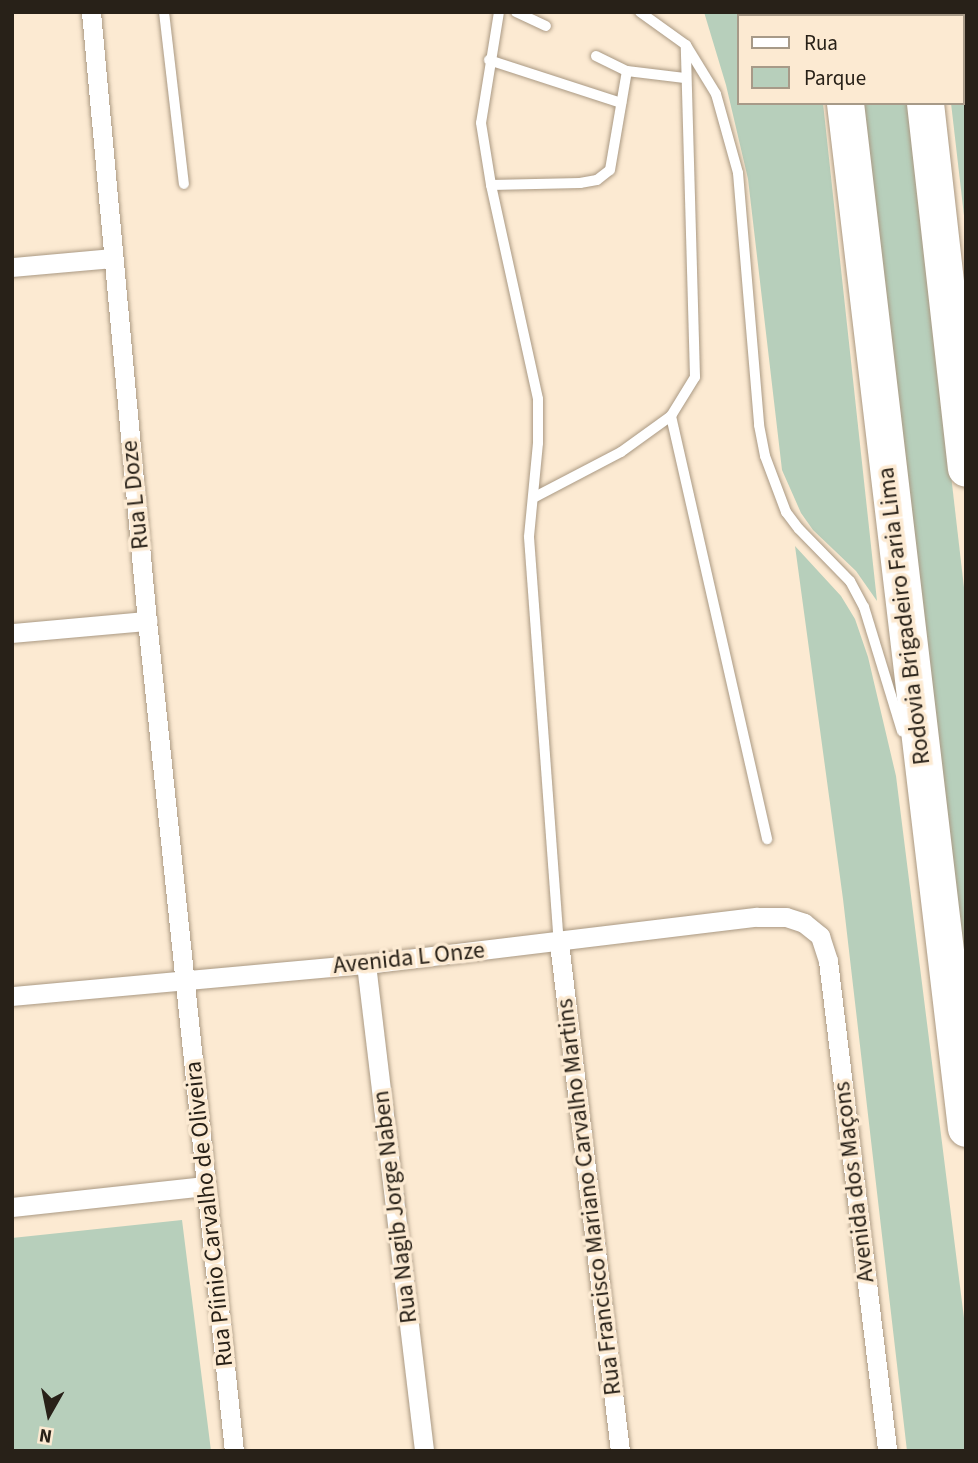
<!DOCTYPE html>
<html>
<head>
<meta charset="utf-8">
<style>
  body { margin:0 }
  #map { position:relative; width:978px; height:1463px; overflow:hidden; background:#fcead2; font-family:"Source Sans 3",sans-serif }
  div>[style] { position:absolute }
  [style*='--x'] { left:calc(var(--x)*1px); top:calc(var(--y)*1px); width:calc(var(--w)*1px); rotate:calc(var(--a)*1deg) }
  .green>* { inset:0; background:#b7cfbb }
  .roads { filter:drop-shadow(0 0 2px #aa9983) drop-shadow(0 0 2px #aa9983) }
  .service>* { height:10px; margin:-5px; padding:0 5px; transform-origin:5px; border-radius:5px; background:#fff }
  .minor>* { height:19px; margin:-9.5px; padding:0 9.5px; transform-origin:9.5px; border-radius:9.5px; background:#fff }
  .motorway>* { height:37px; margin:-18.5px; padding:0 18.5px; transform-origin:18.5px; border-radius:18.5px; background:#fff }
  span { translate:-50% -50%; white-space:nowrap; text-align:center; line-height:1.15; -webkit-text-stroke:7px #fcead2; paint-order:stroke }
  .street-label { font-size:24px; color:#282118 }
  .frame { position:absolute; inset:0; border:14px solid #282118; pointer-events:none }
  .legend { position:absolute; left:737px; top:14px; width:228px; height:91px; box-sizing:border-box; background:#fcead2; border:2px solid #a79a88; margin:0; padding:9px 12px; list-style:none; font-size:21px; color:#282118 }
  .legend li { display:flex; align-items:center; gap:14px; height:35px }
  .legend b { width:35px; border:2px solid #a79a88 }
  .north { position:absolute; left:14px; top:1379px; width:70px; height:70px; -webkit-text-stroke:5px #fcead2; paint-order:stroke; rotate:189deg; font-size:19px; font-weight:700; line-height:28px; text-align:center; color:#282118 }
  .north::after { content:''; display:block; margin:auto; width:24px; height:32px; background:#282118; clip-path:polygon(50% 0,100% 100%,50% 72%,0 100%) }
</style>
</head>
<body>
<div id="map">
  <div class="green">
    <i style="clip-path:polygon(704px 12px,813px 12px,813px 16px,738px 16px,738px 103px,823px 103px,877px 601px,856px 571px,813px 530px,801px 513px,782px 470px,748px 179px,726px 85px)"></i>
    <i style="clip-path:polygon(940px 12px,966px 12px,966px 233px,951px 103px,962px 103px,962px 16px,941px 16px)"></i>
    <i style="clip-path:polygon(860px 103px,908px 103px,966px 605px,966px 1051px)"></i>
    <i style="clip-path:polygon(795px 546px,841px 596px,855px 619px,868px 657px,896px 776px,966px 1334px,966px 1451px,907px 1451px,843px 899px)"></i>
    <i style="clip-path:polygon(182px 1220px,211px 1451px,12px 1451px,12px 1238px)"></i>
  </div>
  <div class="roads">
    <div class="service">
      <i style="--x:164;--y:12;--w:173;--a:83.4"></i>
      <i style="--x:499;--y:12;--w:112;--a:99.2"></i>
      <i style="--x:481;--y:123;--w:63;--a:80.8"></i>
      <i style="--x:491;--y:185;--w:219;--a:77.6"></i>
      <i style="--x:538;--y:399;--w:44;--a:90"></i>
      <i style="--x:538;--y:443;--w:94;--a:95.5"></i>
      <i style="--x:529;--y:537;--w:407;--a:85.8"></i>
      <i style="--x:516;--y:12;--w:33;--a:25"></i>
      <i style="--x:640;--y:12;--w:57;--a:35.7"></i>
      <i style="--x:686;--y:45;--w:57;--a:58.5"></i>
      <i style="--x:716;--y:94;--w:82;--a:74.4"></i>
      <i style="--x:738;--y:173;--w:253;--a:85.2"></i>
      <i style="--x:759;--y:425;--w:32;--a:79"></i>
      <i style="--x:765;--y:456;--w:60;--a:69.4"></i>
      <i style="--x:786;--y:512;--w:21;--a:53"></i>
      <i style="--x:799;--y:529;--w:73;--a:45.6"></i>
      <i style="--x:850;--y:581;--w:30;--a:62"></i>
      <i style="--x:864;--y:607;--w:130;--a:73"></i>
      <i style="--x:596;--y:56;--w:34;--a:26"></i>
      <i style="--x:627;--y:71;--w:58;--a:6.9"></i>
      <i style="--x:489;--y:60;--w:139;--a:18"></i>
      <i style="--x:491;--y:185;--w:89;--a:-1.3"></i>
      <i style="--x:580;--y:183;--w:17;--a:-10"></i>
      <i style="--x:597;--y:180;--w:16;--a:-38"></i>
      <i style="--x:610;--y:170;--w:100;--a:-80.3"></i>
      <i style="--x:671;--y:416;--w:434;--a:77.2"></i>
      <i style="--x:533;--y:498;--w:99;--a:-27.6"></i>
      <i style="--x:621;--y:452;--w:62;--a:-35.8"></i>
      <i style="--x:671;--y:416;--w:46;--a:-58.4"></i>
      <i style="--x:695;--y:377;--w:332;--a:-91.6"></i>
    </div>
    <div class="minor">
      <i style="--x:91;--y:12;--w:612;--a:84.75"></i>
      <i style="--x:147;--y:621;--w:835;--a:84.02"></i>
      <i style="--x:12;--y:267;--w:100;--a:-5.1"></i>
      <i style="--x:12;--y:633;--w:136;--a:-5.1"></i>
      <i style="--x:559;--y:943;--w:512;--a:83.15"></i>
      <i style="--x:366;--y:964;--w:490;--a:83.2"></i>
      <i style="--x:12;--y:996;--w:355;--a:-5.2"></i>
      <i style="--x:366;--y:964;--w:394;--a:-6.9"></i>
      <i style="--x:757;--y:917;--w:29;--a:0"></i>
      <i style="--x:786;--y:917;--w:19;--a:18"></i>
      <i style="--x:804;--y:923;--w:21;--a:39"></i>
      <i style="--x:820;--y:936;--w:26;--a:72"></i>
      <i style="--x:828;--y:961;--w:494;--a:83.1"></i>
      <i style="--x:12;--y:1207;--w:194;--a:-6.2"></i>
    </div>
    <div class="motorway">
      <i style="--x:835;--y:12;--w:4;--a:90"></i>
      <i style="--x:915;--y:12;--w:4;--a:90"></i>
      <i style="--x:845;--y:103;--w:1032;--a:83.27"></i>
      <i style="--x:925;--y:103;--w:367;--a:83.6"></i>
    </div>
  </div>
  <div class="street-label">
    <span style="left:135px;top:495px;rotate:-96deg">Rua L Doze</span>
    <span style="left:904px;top:616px;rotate:-97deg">Rodovia Brigadeiro Faria Lima</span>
    <span style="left:409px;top:958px;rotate:-6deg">Avenida L Onze</span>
    <span style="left:854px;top:1182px;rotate:-97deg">Avenida dos Maçons</span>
    <span style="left:589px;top:1197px;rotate:-97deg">Rua Francisco Mariano Carvalho Martins</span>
    <span style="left:395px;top:1207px;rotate:-97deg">Rua Nagib Jorge Naben</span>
    <span style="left:209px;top:1214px;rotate:-96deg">Rua Píinio Carvalho de Oliveira</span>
  </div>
  <div class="frame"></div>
  <ul class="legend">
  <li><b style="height:9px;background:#fff"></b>Rua</li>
  <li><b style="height:19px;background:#b7cfbb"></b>Parque</li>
  </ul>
  <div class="north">N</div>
</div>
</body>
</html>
